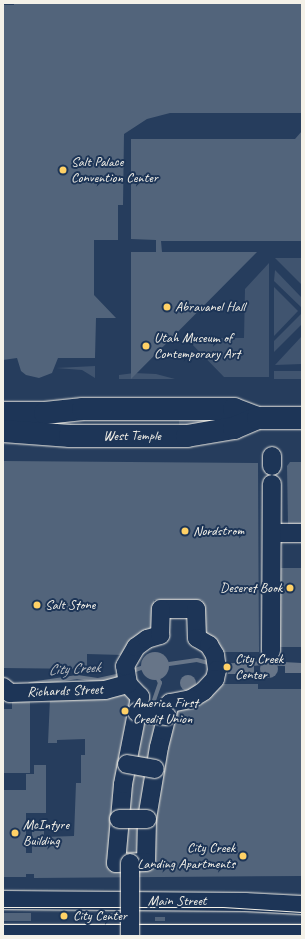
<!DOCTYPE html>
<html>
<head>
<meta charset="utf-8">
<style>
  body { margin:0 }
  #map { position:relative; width:305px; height:939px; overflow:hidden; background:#263d5d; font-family:Caveat,sans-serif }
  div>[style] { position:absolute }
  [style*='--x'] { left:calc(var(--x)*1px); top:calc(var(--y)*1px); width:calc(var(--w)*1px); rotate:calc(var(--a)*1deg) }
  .green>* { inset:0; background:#40546f; transform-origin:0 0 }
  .water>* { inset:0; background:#677588; transform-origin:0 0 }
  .round { border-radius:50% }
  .stream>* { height:4px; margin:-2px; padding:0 2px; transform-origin:2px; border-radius:2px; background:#677588 }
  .building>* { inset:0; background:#52647b; transform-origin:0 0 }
  .roads { filter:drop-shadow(0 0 1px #f4f1e8) drop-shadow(0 0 1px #f4f1e8) }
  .minor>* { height:18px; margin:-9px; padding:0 9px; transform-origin:9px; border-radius:9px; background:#1d3557 }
  .major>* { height:22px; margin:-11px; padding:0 11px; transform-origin:11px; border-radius:11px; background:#1d3557 }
  .tram>* { height:1px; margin:-0.5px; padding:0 0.5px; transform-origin:0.5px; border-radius:0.5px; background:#f4f1e8 }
  .bridges { filter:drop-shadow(0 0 1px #f4f1e8) drop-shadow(0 0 1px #f4f1e8) }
  .minor-bridge>* { height:18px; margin:-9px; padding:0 9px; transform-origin:9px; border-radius:9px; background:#1d3557 }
  .dots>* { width:11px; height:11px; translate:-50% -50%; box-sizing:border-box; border:2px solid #1d3557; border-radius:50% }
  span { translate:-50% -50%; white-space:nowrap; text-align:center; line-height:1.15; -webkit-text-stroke:4px #1d3557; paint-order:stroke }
  .poi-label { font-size:14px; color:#f4f1e8 }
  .left { translate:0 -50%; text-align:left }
  .right { translate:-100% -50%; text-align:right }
  .street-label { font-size:14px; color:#f4f1e8 }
  .water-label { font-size:15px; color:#bcbfc2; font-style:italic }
  .frame { position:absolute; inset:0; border:4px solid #f4f1e8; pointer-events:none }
</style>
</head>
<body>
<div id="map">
  <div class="green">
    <i style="clip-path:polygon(275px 258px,302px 258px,302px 285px)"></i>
    <i style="clip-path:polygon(269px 263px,269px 377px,224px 377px,186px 338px,244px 338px,245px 289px)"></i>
    <i style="clip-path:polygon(275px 270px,302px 298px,302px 308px,274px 281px)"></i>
    <i style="clip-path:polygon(274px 287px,298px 311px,274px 336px)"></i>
    <i style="clip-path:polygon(301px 314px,302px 324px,274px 352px,274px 341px)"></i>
    <i style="clip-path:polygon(302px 336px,302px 364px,275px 365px)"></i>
    <i style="clip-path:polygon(95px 366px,95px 378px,82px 370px,56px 368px)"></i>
    <i style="left:274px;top:371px;width:28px;height:8px"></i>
    <i style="clip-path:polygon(134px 373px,156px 374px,175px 379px,119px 379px,119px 375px)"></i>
    <i style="clip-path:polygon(179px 414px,229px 417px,179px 431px)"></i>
  </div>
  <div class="water">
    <i class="round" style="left:141px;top:652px;width:28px;height:28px"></i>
    <i class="round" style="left:260px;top:660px;width:18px;height:18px"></i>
    <i style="left:254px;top:665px;width:9px;height:26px;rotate:90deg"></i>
    <i style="left:285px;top:665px;width:17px;height:8px"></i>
    <i class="round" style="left:180px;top:675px;width:16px;height:16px"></i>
  </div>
  <div class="stream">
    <i style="--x:169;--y:664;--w:28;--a:-8"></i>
    <i style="--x:197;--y:660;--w:16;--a:15"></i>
    <i style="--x:221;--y:666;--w:43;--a:-4"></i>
    <i style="--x:264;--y:663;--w:38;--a:3"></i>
    <i style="--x:130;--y:672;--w:12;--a:-20"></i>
    <i style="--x:30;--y:684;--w:48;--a:-8.5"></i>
    <i style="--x:77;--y:677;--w:21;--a:8"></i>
    <i style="--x:98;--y:680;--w:25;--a:-12"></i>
    <i style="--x:151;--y:709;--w:28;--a:-71"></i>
    <i style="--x:160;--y:683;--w:4;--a:-117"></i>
  </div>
  <div class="building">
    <i style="clip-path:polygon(14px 3px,302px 3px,302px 113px,170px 113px,147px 119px,124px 134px,123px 205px,118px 205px,118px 240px,94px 240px,94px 295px,116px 318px,96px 318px,95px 358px,58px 358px,52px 373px,39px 378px,26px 375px,21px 371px,17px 358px,3px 360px,3px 5px,14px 5px)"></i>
    <i style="clip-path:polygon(302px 131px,302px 241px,161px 241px,162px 252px,257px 252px,131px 379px,131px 252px,156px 252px,156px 240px,131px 239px,131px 139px,295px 139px)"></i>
    <i style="clip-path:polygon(3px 461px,258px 463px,259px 652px,221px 652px,202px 633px,202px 600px,154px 600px,154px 629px,122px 655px,87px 654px,87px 669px,3px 668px)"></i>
    <i style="clip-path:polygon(290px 462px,302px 462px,302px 526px,288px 524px,287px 466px)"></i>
    <i style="left:278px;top:568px;width:24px;height:79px"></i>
    <i style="clip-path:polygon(220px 684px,258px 684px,258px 689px,302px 689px,302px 876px,34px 878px,34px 874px,26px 874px,26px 877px,3px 877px,3px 790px,26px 790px,26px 774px,34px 774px,34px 765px,46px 765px,46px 813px,26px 813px,26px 853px,32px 853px,32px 831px,44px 831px,44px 837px,74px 836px,76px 783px,81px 783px,81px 755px,85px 755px,85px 739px,57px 740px,57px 743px,48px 743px,50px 698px,126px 688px,134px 709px,171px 710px)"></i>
    <i style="clip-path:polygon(12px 698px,30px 698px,30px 773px,3px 773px,3px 709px,12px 709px)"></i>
    <i style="left:3px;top:913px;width:28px;height:8px"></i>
    <i style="left:103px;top:913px;width:31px;height:8px"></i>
    <i style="left:155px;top:917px;width:10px;height:4px"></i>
  </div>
  <div class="roads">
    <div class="minor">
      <i style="--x:272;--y:456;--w:10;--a:90"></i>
      <i style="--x:272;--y:533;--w:30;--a:0"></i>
      <i style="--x:161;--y:609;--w:35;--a:0"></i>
      <i style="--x:196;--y:609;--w:29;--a:88"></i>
      <i style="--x:197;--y:638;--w:14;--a:30"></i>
      <i style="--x:209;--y:645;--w:12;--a:59"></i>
      <i style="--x:215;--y:655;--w:15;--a:82"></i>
      <i style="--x:217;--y:670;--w:9;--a:103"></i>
      <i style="--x:215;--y:679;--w:16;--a:133"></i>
      <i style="--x:204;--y:691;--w:15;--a:148"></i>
      <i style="--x:191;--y:699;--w:21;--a:169"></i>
      <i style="--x:170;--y:703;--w:45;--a:104"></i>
      <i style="--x:159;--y:747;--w:73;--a:99.5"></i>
      <i style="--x:147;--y:819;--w:43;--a:91.3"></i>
      <i style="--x:146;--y:862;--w:30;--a:178"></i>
      <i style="--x:116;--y:863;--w:79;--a:-84.9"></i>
      <i style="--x:123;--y:784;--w:89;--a:-78.9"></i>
      <i style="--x:140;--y:697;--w:18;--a:-133"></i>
      <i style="--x:128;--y:684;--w:18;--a:-99"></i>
      <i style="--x:125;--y:666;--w:22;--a:-60"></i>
      <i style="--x:136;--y:647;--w:14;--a:-36"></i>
      <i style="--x:147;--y:639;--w:14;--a:-17"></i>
      <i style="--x:160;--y:635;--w:26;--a:-88"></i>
      <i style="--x:271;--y:651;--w:167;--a:-89.7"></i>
      <i style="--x:3;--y:687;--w:9;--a:41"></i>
      <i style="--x:10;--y:693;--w:95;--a:-1.8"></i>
      <i style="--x:105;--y:690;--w:24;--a:-15"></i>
      <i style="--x:3;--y:900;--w:242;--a:0.5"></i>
      <i style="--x:245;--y:902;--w:57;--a:3"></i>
      <i style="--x:3;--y:934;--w:299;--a:0"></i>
    </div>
    <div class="major">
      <i style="--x:3;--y:413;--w:42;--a:0"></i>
      <i style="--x:45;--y:413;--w:38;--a:-6"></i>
      <i style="--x:83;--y:409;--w:151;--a:0"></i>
      <i style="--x:234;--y:409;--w:26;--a:21"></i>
      <i style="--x:3;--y:431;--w:67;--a:4.3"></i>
      <i style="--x:70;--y:436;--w:117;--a:0"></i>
      <i style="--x:187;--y:436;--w:48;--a:-9.7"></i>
      <i style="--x:234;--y:428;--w:26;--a:-23"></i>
      <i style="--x:258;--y:418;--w:44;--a:0"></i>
    </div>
  </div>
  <div class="tram">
    <i style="--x:3;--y:907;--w:220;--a:0"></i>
    <i style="--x:223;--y:907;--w:79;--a:3.6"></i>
    <i style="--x:3;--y:924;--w:299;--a:0"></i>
  </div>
  <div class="bridges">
    <div class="minor-bridge">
      <i style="--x:137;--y:712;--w:30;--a:8"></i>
      <i style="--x:127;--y:764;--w:28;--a:10"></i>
      <i style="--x:119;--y:819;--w:28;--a:0"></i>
      <i style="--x:130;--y:863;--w:73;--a:90"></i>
    </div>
  </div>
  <div class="dots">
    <i style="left:63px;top:170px;background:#ffd166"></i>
    <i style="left:167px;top:307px;background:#ffd166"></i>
    <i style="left:146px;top:346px;background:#ffd166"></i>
    <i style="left:185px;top:531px;background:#ffd166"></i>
    <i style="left:290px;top:588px;background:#ffd166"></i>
    <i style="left:37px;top:605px;background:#ffd166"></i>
    <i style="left:227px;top:667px;background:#ffd166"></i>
    <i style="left:125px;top:711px;background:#ffd166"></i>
    <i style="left:15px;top:833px;background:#ffd166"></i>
    <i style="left:243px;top:856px;background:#ffd166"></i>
    <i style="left:64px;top:916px;background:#ffd166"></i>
  </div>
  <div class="poi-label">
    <span class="left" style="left:71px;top:170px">Salt Palace<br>Convention Center</span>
    <span class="left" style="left:175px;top:307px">Abravanel Hall</span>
    <span class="left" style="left:154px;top:346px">Utah Museum of<br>Contemporary Art</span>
    <span class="left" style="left:193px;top:531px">Nordstrom</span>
    <span class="right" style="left:282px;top:588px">Deseret Book</span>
    <span class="left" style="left:45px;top:605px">Salt Stone</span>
    <span class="left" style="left:235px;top:667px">City Creek<br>Center</span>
    <span class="left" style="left:133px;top:711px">America First<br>Credit Union</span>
    <span class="left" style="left:23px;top:833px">McIntyre<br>Building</span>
    <span class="right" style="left:235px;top:856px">City Creek<br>Landing Apartments</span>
    <span class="left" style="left:73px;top:916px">City Center</span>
  </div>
  <div class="street-label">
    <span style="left:132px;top:436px">West Temple</span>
    <span style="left:65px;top:691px;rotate:-2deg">Richards Street</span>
    <span style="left:177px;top:901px">Main Street</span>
  </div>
  <div class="water-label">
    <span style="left:74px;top:669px;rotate:-3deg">City Creek</span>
  </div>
  <div class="frame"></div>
</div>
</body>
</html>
